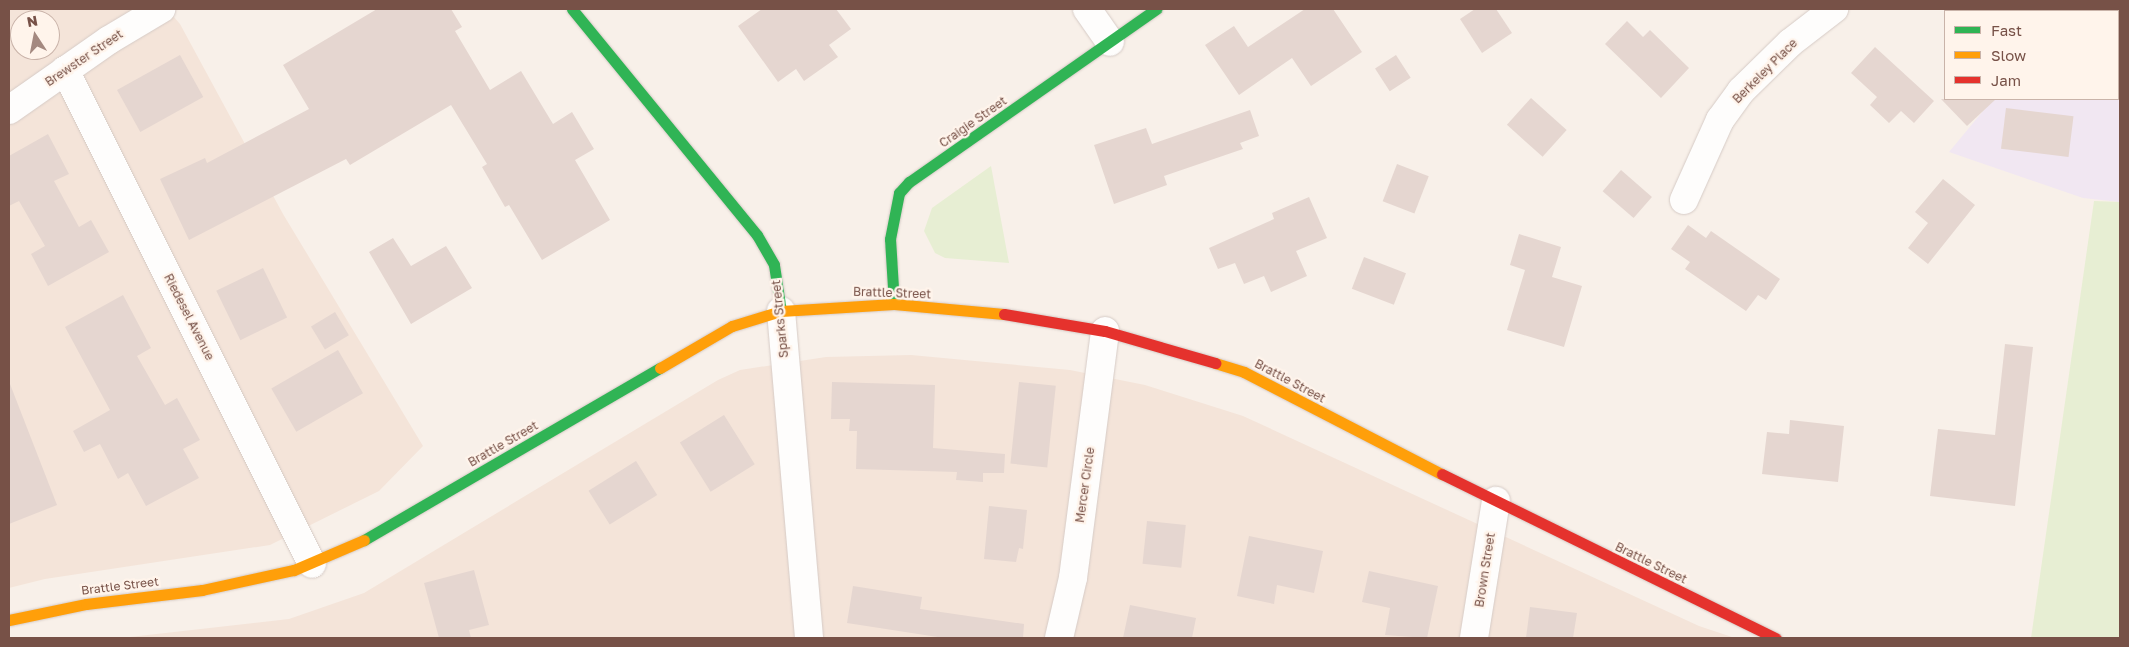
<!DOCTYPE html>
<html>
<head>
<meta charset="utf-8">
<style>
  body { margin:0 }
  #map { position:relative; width:2129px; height:647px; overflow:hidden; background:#f8f0e9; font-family:"Golos Text",sans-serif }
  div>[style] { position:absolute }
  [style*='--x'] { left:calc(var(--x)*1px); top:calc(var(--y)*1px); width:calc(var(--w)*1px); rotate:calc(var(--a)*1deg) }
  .residential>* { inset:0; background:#f4e4d9 }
  .education>* { inset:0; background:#f1e7f2 }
  .green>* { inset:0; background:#e7eed3 }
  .building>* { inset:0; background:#e5d6d0; transform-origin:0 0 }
  .roads { filter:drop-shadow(0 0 1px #d6cbc6) drop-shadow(0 0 1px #d6cbc6) }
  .street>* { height:28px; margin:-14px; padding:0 14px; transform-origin:14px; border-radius:14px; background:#fefdfc }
  .fast>* { height:11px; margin:-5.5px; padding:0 5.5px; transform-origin:5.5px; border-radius:5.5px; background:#30b455 }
  .slow>* { height:11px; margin:-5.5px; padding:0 5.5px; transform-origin:5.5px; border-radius:5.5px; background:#ff9f0a }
  .jam>* { height:11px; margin:-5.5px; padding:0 5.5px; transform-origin:5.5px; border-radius:5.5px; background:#e5322d }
  span { translate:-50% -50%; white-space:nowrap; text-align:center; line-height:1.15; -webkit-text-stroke:4.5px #fff4eb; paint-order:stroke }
  .street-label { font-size:12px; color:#775147 }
  .frame { position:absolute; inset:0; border:10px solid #775147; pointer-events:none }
  .legend { position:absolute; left:1944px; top:10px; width:175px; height:90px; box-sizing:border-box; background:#fff4eb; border:1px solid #c9b3a9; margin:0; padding:6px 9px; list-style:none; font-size:15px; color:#775147 }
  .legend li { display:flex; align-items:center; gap:10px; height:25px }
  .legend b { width:25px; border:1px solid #c9b3a9 }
  .north { position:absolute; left:10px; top:10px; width:50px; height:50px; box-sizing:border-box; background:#fff4eb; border:1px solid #c9b3a9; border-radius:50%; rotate:349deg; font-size:14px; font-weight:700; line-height:20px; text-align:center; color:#775147 }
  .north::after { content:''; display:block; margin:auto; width:18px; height:22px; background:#a48980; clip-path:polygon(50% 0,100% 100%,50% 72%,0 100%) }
</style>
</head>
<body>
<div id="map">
  <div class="residential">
    <i style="clip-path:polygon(evenodd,9px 9px,167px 9px,180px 24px,283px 214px,423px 446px,379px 491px,270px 545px,45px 579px,9px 588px,9px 9px,20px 20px,50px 20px,50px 50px,20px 50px,20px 20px)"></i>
    <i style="clip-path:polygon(911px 355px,1070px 370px,1145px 385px,1243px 416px,1699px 626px,1735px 638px,121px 638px,289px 619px,364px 593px,718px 380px,740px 370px,826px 357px)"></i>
  </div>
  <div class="education">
    <i style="clip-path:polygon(2068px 9px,2120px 9px,2120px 202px,2083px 198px,1949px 152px,1993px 99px,2118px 99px,2118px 11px,2066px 11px)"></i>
  </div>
  <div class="green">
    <i style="clip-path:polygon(991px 166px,1009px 263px,945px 258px,935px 253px,924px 231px,932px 208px)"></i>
    <i style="clip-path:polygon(2094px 201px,2120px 202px,2120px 638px,2031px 638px)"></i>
  </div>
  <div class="building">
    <i style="clip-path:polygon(377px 9px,451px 9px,462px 27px,455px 31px,490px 90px,521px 71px,553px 124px,572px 112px,594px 149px,575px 160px,610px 220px,542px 260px,509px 205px,505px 207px,482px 167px,487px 164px,451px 105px,350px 165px,346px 159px,189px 240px,160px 179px,205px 158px,207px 163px,309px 109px,283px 65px)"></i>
    <i style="clip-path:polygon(762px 9px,836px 9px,851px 29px,829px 45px,838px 57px,804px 81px,796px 69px,778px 82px,738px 26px)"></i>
    <i style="clip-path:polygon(1305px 9px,1333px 9px,1362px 52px,1311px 86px,1292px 58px,1239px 95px,1205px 45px,1234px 26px,1248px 47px)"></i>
    <i style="clip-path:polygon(1475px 9px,1496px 9px,1512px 33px,1482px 53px,1460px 19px)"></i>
    <i style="clip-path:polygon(1627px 21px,1643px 37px,1650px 30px,1689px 68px,1661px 98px,1605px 44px)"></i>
    <i style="clip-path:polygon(1875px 47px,1934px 101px,1914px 123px,1901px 111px,1889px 123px,1870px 105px,1877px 97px,1851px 73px)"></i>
    <i style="left:180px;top:55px;width:48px;height:72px;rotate:61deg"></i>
    <i style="left:1396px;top:55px;width:27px;height:25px;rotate:57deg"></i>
    <i style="left:1531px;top:98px;width:48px;height:36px;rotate:42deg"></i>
    <i style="clip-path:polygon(1941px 99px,1996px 99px,1967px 126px)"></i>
    <i style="left:2006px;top:108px;width:68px;height:41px;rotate:7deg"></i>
    <i style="clip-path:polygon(1250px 110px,1259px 136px,1240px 143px,1243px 149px,1164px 176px,1167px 185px,1114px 204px,1094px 145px,1146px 128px,1152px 144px)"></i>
    <i style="clip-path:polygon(48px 134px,69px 174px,54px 181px,79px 227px,91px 220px,109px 252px,48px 286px,31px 254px,45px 246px,19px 201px,9px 206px,9px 156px)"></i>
    <i style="left:1397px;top:164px;width:34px;height:40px;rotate:21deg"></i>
    <i style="left:1621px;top:170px;width:41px;height:28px;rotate:41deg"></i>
    <i style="clip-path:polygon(1943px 179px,1975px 205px,1928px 264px,1908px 248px,1928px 223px,1915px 212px)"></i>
    <i style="clip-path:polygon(1309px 197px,1327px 238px,1296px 251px,1307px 276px,1271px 292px,1264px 276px,1244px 284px,1235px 263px,1218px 269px,1209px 248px,1274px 219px,1272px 213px)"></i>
    <i style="clip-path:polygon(1688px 225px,1706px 238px,1711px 231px,1780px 279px,1766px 300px,1758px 295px,1746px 311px,1685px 269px,1690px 262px,1671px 249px)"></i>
    <i style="clip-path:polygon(1519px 234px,1561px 247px,1552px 277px,1582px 286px,1564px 347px,1507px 330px,1525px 270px,1510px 265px)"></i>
    <i style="clip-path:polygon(393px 238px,411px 266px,446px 246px,472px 288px,411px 324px,369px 252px)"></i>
    <i style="left:1364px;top:257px;width:45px;height:34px;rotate:21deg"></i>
    <i style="left:263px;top:268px;width:55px;height:52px;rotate:64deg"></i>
    <i style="clip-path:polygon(123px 295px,151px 348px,137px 356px,165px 405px,177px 398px,200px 440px,183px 449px,199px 478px,146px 506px,128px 473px,118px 479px,100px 444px,84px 452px,73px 431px,110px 410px,65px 327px)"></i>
    <i style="left:335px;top:312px;width:27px;height:28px;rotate:59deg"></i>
    <i style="clip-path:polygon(2005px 344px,2033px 347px,2015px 506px,1930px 496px,1938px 429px,1995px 435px)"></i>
    <i style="left:338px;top:350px;width:50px;height:77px;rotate:60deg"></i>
    <i style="clip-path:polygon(832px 382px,935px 385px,933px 448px,1005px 454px,1004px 473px,983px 473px,983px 482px,956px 480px,957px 472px,856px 469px,857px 431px,849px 431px,850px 419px,831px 419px)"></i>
    <i style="left:1019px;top:382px;width:37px;height:82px;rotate:6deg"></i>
    <i style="clip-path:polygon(10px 384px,57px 505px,9px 524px,9px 385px)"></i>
    <i style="left:724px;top:415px;width:58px;height:52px;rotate:58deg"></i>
    <i style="clip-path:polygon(1790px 420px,1844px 426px,1838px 482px,1762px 474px,1767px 432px,1789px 434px)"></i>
    <i style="left:636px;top:461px;width:40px;height:56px;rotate:58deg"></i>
    <i style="clip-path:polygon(989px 506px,1027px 510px,1023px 549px,1019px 548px,1016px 562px,984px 559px)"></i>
    <i style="left:1147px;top:521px;width:39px;height:43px;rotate:6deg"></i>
    <i style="clip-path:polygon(1249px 536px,1323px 551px,1314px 593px,1277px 585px,1274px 604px,1237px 596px)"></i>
    <i style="clip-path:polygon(474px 570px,489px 625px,469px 630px,471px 638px,439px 638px,424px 583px)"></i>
    <i style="clip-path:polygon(1369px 571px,1438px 586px,1427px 638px,1385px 635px,1390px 608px,1362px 602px)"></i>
    <i style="clip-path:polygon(853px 586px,922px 597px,920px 609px,1024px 624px,1023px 638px,944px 638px,847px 623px)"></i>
    <i style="clip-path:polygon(1130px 605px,1196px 618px,1192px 638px,1123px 638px)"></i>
    <i style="clip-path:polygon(1530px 607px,1577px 613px,1573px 638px,1526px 638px)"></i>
  </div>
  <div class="roads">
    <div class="street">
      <i style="--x:1087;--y:9;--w:40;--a:55.1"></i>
      <i style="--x:65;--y:70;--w:552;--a:63.43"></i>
      <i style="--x:9;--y:110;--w:122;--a:-35"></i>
      <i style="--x:109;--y:40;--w:61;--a:-30.8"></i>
      <i style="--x:1684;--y:200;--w:88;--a:-65.8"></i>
      <i style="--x:1720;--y:120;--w:36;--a:-54"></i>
      <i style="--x:1741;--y:91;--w:69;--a:-44.4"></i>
      <i style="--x:1790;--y:43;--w:56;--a:-37.7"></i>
      <i style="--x:781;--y:311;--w:328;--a:85.1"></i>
      <i style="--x:1059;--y:638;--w:62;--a:-76.9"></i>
      <i style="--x:1073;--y:578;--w:249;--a:-82.6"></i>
      <i style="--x:1474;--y:638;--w:139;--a:-80.9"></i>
    </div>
    <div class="fast">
      <i style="--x:572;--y:9;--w:292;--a:50.7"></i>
      <i style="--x:757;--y:235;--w:34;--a:60"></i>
      <i style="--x:774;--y:265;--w:47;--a:81.3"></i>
      <i style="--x:894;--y:304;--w:65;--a:-93.5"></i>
      <i style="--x:890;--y:239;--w:47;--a:-78.9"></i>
      <i style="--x:899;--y:193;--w:15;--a:-48"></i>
      <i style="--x:909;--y:182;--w:302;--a:-35"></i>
      <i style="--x:364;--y:540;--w:342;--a:-30.2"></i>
    </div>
    <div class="slow">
      <i style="--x:1215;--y:363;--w:30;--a:17"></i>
      <i style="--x:1244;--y:372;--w:223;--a:27.3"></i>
      <i style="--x:660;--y:368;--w:83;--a:-30.3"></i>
      <i style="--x:732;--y:326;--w:51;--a:-17"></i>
      <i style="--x:781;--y:311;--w:113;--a:-3.5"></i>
      <i style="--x:894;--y:304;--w:110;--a:5.2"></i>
      <i style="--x:9;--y:620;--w:79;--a:-11.7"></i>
      <i style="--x:86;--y:604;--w:117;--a:-6.9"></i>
      <i style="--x:202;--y:590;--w:94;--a:-12.3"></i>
      <i style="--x:294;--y:570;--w:76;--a:-23.2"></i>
    </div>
    <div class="jam">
      <i style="--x:1004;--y:314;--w:102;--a:9.6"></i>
      <i style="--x:1105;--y:331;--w:115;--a:16.2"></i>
      <i style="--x:1442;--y:474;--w:372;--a:26.2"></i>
    </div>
  </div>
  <div class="street-label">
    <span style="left:84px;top:58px;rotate:-34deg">Brewster Street</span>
    <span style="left:1765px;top:71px;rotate:-45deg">Berkeley Place</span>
    <span style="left:973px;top:122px;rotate:-35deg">Craigie Street</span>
    <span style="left:892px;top:293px;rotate:2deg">Brattle Street</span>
    <span style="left:189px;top:317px;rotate:63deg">Riedesel Avenue</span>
    <span style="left:780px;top:319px;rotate:-96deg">Sparks Street</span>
    <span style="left:1290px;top:381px;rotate:28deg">Brattle Street</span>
    <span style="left:503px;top:444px;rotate:-30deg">Brattle Street</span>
    <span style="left:1085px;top:485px;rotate:-82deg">Mercer Circle</span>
    <span style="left:1651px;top:563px;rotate:26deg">Brattle Street</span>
    <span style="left:1485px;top:570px;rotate:-81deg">Brown Street</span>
    <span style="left:120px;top:586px;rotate:-7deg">Brattle Street</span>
  </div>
  <div class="frame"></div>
  <ul class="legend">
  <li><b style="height:6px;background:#30b455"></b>Fast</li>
  <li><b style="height:6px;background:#ff9f0a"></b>Slow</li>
  <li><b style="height:6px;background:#e5322d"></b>Jam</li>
  </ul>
  <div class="north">N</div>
</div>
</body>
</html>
